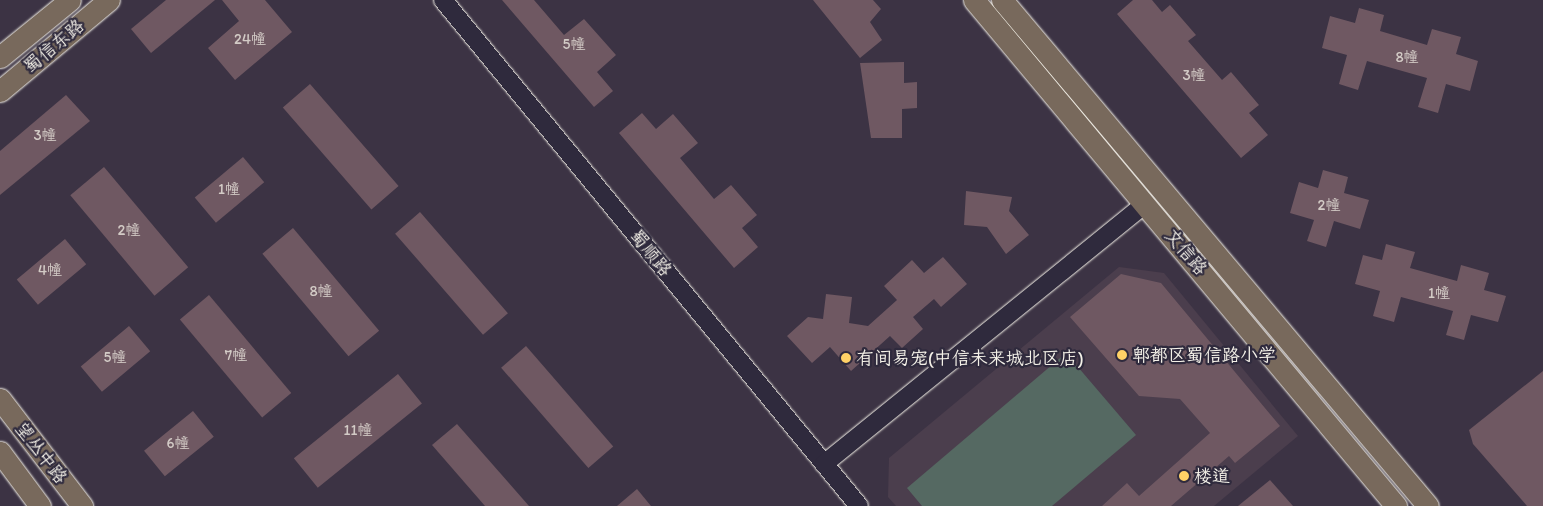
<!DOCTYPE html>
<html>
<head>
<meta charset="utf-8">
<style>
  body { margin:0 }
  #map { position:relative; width:1543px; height:506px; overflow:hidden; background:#3c3344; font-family:Itim,"LXGW WenKai TC",sans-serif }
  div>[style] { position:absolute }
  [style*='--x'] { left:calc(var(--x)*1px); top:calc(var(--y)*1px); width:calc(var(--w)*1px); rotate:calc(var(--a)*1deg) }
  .built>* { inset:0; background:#4b3e4d }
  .green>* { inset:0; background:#556962 }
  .building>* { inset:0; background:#6f5862; transform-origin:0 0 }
  .roads { filter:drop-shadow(0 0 1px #f4f1e8) drop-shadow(0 0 1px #f4f1e8) }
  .minor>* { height:18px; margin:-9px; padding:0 9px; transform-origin:9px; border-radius:9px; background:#2f2a3d }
  .major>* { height:21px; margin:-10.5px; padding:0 10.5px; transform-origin:10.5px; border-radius:10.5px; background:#78695c }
  .dots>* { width:14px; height:14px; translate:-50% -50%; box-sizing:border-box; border:2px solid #2f2a3d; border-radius:50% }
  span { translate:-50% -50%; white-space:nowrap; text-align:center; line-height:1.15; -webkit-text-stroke:4.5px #2f2a3d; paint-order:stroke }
  .number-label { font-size:15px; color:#d3cbc6 }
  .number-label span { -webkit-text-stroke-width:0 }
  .street-label { font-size:18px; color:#f4f1e8 }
  .poi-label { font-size:18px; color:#f4f1e8 }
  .left { translate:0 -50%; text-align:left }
</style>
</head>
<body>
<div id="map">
  <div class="built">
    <i style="clip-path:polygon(1119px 267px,1164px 273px,1298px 436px,1214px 506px,896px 506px,888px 497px,889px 458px)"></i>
  </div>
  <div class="green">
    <i style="clip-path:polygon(1066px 353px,1136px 435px,1052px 506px,922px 506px,907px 488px)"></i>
  </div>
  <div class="building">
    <i style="clip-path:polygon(166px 0,215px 0,151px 53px,131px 29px)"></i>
    <i style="clip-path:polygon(222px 0,265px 0,292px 32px,235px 80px,208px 48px,239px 21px)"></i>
    <i style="clip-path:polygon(502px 0,534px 0,564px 35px,584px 19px,616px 55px,597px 72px,613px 91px,594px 107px)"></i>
    <i style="clip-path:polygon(813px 0,873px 0,881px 9px,870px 22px,882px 40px,860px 58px)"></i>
    <i style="clip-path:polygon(1133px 0,1152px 0,1162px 12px,1170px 5px,1196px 35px,1188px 41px,1222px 80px,1231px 72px,1259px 105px,1249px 113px,1268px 135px,1241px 158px,1117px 14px)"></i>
    <i style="clip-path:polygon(1359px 8px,1384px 15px,1380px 31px,1427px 45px,1432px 29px,1461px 37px,1456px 54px,1478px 61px,1470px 91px,1446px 84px,1438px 113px,1418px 107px,1427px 78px,1367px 61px,1358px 90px,1339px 84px,1347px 55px,1322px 48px,1330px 16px,1355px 23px)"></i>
    <i style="clip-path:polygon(904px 62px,904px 83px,917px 82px,917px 108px,902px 109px,902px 138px,871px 138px,860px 63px)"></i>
    <i style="left:310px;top:84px;width:135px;height:36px;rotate:49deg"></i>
    <i style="clip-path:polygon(66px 95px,90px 121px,0 195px,0 151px)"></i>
    <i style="clip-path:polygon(642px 113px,656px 129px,673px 114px,698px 143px,680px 158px,714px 199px,731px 185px,757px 215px,742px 228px,758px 247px,734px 268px,619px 133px)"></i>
    <i style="left:243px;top:157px;width:33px;height:63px;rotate:50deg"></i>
    <i style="left:104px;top:167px;width:131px;height:44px;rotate:50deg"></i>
    <i style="clip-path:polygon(1323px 170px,1348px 177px,1344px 193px,1369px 200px,1360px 229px,1334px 221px,1326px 247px,1307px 241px,1314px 220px,1290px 213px,1299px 182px,1318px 188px)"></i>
    <i style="clip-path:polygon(966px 191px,1012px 197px,1009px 211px,1029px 235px,1006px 254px,987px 227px,964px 225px)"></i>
    <i style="left:420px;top:212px;width:134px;height:33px;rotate:49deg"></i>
    <i style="left:293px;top:228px;width:134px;height:40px;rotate:50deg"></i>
    <i style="left:65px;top:239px;width:33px;height:63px;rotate:50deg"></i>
    <i style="clip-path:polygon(1386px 244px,1415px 252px,1410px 268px,1457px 281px,1461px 265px,1489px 273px,1484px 290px,1506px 296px,1498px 322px,1471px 315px,1464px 340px,1446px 335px,1453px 311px,1401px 297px,1394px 322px,1373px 316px,1380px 291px,1355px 284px,1363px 255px,1382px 260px)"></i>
    <i style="clip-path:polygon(943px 257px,967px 284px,941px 307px,934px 299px,913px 317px,923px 329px,902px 348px,890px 336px,851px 371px,830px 347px,812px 363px,787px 336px,808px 317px,823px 319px,826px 294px,852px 297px,849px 323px,868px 326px,897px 300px,884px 286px,912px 260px,924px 273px)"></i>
    <i style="clip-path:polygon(1121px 274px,1161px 283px,1280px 426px,1235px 463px,1229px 456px,1171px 506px,1102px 506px,1127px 483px,1139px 496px,1210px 433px,1180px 399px,1139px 396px,1070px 317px)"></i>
    <i style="left:209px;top:295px;width:128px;height:38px;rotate:50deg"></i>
    <i style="left:129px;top:326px;width:33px;height:63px;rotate:50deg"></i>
    <i style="left:526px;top:346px;width:133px;height:33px;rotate:49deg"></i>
    <i style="clip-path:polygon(1543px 371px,1543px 506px,1527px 506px,1473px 444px,1469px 430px)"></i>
    <i style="left:398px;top:374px;width:38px;height:134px;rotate:51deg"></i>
    <i style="left:193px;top:411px;width:33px;height:63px;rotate:51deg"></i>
    <i style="clip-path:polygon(457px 424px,529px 506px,485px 506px,432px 445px)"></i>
    <i style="clip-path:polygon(1270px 480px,1293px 506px,1238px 506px)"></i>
    <i style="clip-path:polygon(637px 489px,651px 506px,617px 506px)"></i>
  </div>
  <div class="roads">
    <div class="minor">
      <i style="--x:443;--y:0;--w:655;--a:50.58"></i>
      <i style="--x:824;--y:464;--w:413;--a:-39"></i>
    </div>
    <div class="major">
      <i style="--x:974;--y:0;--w:659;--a:50.17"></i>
      <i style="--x:1002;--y:0;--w:661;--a:49.91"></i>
      <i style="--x:0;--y:57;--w:90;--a:-39.2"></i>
      <i style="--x:0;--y:91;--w:142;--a:-39.9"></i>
      <i style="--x:0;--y:399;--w:135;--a:52.5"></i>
      <i style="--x:0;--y:452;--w:67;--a:53.5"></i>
    </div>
  </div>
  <div class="dots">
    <i style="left:1122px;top:355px;background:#ffd166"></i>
    <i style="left:846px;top:358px;background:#ffd166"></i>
    <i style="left:1184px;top:476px;background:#ffd166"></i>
  </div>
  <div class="number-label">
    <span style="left:250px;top:40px">24幢</span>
    <span style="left:574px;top:45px">5幢</span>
    <span style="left:1407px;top:58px">8幢</span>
    <span style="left:1194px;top:76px">3幢</span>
    <span style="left:45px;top:136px">3幢</span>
    <span style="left:229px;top:190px">1幢</span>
    <span style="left:1329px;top:206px">2幢</span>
    <span style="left:129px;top:231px">2幢</span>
    <span style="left:50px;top:271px">4幢</span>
    <span style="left:321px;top:292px">8幢</span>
    <span style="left:1439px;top:294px">1幢</span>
    <span style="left:236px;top:356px">7幢</span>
    <span style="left:115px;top:358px">5幢</span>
    <span style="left:358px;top:431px">11幢</span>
    <span style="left:178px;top:444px">6幢</span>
  </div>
  <div class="street-label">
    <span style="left:54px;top:46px;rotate:-40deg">蜀信东路</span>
    <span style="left:1186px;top:252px;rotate:50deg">文信路</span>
    <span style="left:651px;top:253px;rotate:51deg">蜀顺路</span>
    <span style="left:41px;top:453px;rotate:52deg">望丛中路</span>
  </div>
  <div class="poi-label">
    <span class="left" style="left:1132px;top:355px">郫都区蜀信路小学</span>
    <span class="left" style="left:856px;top:358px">有间易宠(中信未来城北区店)</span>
    <span class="left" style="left:1194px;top:476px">楼道</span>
  </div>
</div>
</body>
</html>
